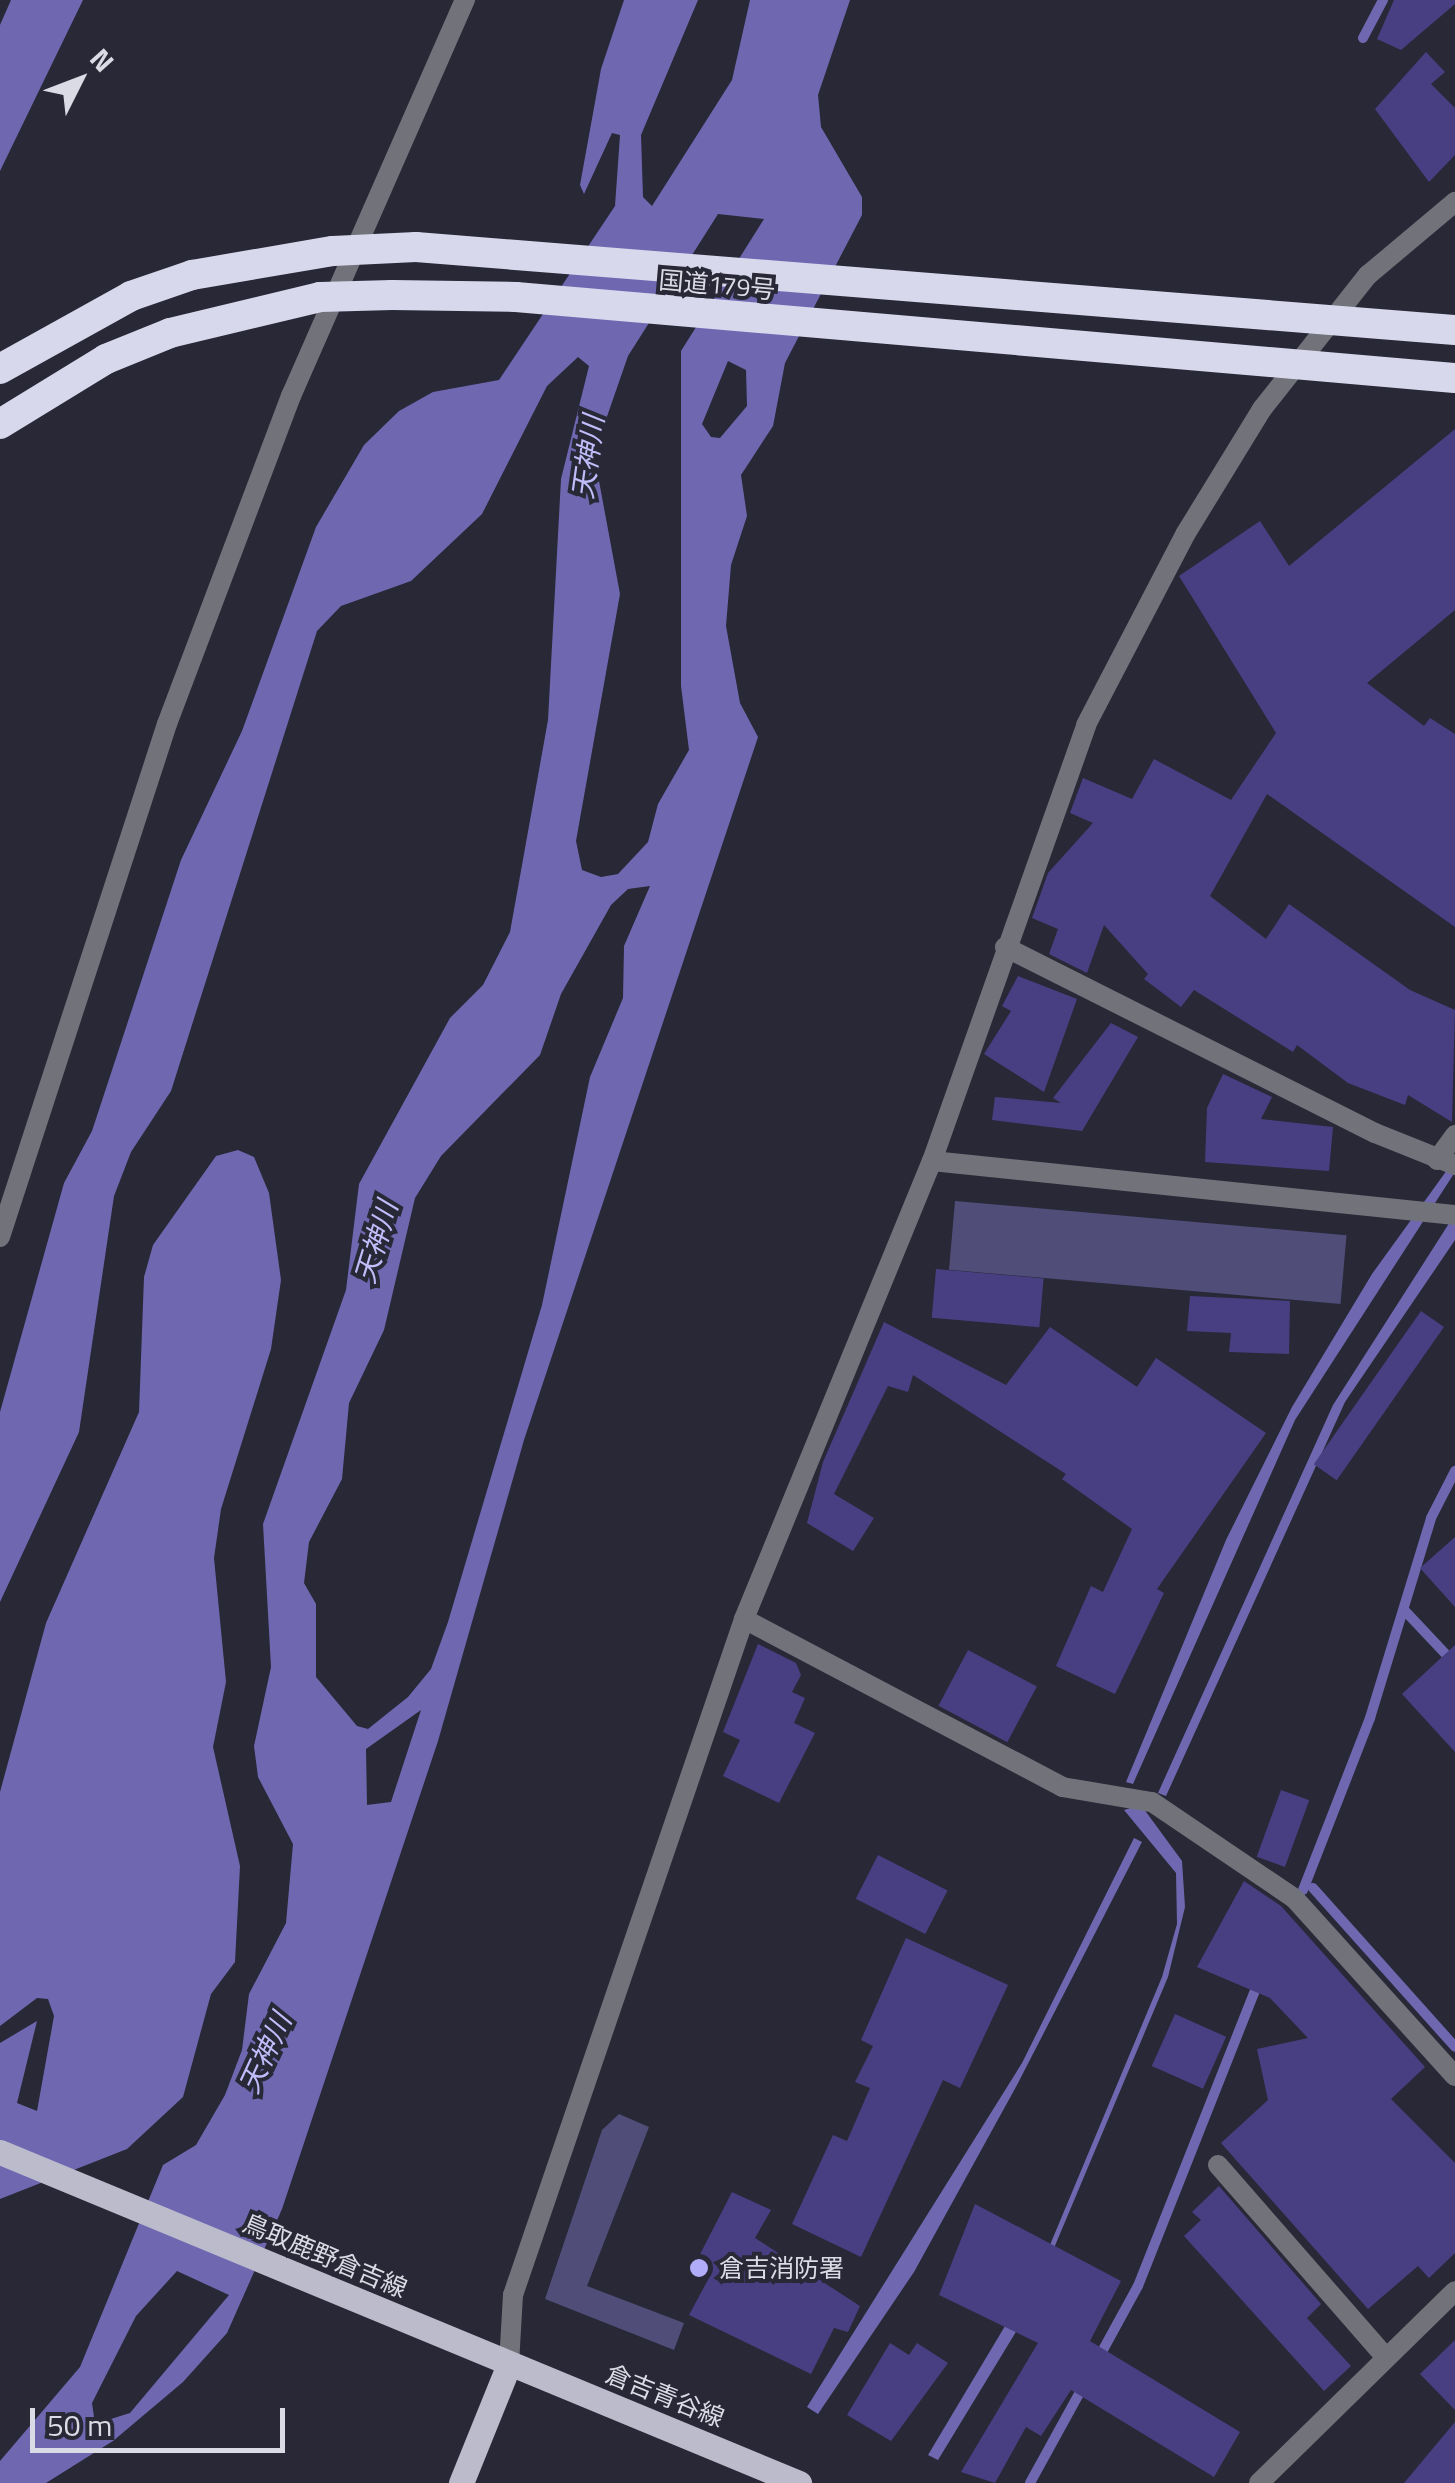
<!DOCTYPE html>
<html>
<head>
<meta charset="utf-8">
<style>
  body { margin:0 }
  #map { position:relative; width:1455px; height:2483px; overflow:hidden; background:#282837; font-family:"Titillium Web","Noto Sans JP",sans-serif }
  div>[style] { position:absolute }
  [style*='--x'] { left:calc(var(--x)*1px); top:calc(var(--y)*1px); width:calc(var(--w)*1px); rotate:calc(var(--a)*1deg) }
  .green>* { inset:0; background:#504d79; transform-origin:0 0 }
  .water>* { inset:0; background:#6f68b1 }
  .stream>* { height:10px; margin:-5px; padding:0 5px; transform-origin:5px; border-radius:5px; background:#6f68b1 }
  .building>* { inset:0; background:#483f83; transform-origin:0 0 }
  .lane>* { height:20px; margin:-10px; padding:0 10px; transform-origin:10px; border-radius:10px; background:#72727a }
  .street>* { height:20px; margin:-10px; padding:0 10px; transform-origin:10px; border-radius:10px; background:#72727a }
  .primary>* { height:25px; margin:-12.5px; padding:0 12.5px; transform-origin:12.5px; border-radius:12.5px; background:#bbc }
  .highway>* { height:30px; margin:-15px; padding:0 15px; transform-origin:15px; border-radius:15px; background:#d8d8ec }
  .dots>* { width:28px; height:28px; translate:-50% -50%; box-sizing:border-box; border:5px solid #282837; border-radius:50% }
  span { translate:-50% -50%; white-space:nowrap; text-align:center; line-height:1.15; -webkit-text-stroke:8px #282837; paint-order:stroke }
  .street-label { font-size:25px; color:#dbdbe5 }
  .poi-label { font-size:25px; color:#dbdbe5 }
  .left { translate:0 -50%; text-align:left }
  .water-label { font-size:28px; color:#c0bdfa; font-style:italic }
  .north { position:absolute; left:30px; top:30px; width:100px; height:100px; -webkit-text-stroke:8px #282837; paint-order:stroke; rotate:48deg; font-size:28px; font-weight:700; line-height:40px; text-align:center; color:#dbdbe5 }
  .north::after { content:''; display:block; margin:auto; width:35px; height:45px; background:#dbdbe5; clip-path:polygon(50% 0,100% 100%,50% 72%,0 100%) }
  .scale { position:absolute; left:30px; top:2408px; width:255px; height:45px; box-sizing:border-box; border:5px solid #dbdbe5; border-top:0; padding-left:12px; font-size:30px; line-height:35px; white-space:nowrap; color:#dbdbe5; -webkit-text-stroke:8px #282837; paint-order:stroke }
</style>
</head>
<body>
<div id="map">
  <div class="green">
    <i style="left:955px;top:1201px;width:393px;height:69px;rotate:5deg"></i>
    <i style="clip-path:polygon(619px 2114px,649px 2127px,587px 2286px,684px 2323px,674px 2350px,545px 2299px,602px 2130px)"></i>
  </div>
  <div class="water">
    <i style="clip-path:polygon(11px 0,83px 0,0 171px,0 25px)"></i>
    <i style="clip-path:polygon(evenodd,624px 0,698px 0,641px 135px,643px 197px,652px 206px,732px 80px,750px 0,850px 0,818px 95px,821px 127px,862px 197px,862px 215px,785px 363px,773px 426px,741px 475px,747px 516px,731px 565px,726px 626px,740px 703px,758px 737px,524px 1440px,438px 1741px,282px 2209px,227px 2333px,183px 2382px,113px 2441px,46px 2483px,0 2483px,0 2461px,80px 2367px,163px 2165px,196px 2145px,225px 2095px,242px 2050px,249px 1994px,286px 1923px,293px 1844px,258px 1777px,254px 1746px,271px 1667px,263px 1524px,346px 1290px,359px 1184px,450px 1018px,483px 985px,510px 932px,548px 720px,561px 479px,589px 366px,578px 357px,547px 386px,482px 514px,411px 581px,341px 606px,317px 631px,171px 1091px,131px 1152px,114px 1196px,79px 1432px,0 1602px,0 1412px,64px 1183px,92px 1131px,181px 860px,242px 731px,316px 527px,364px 445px,399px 411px,433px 392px,499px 380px,615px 206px,620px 135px,612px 133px,584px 194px,580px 185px,601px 69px,624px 0,718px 214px,764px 219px,681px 351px,681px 686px,689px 750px,658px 804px,648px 842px,618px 874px,601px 877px,582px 870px,576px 841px,620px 594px,594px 454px,628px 356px,718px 214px,624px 0,728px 361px,746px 370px,747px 406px,720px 438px,711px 437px,702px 424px,728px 361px,624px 0,650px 886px,624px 946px,623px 998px,590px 1077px,542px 1305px,448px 1622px,431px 1669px,408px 1697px,368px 1729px,357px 1726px,316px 1677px,316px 1604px,304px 1583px,309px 1542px,342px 1479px,349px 1403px,384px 1330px,415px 1198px,441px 1156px,540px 1055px,561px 994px,611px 905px,628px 889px,650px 886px,624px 0,421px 1710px,391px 1802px,367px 1805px,366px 1749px,421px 1710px,624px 0,177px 2271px,229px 2295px,130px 2413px,95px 2424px,92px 2403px,136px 2316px,177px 2271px)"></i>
    <i style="clip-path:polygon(238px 1150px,254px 1157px,269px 1193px,281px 1280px,271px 1349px,221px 1509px,214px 1558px,226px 1682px,213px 1747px,240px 1866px,235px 1962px,211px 1994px,183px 2097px,127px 2149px,0 2199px,0 2043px,37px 2021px,17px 2103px,37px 2111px,54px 2016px,48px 1999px,37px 1998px,0 2026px,0 1792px,46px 1623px,139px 1412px,144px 1277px,153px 1245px,216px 1156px)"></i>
    <i style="clip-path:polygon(1455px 1159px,1455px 1172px,1295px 1420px,1133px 1784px,1126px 1782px,1226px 1540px,1292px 1407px,1372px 1274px)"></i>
    <i style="clip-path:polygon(1455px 1214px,1455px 1240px,1345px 1402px,1166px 1796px,1158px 1793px,1333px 1405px)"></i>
    <i style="clip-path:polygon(1141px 1805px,1182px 1861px,1185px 1907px,1168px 1977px,1025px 2317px,938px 2460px,928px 2455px,1042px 2264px,1162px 1977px,1177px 1924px,1176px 1873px,1124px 1810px)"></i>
    <i style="clip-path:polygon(1134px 1838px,1142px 1842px,1017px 2085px,914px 2272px,818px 2414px,807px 2407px,1022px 2063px)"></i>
  </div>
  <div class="stream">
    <i style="--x:1363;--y:38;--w:43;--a:-62.2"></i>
    <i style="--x:1406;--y:1612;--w:71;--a:46.7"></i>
    <i style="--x:1313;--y:1888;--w:213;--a:48.2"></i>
    <i style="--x:1303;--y:1890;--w:185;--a:-68.7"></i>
    <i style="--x:1370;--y:1718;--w:209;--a:-73"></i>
    <i style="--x:1431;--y:1518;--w:53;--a:-62.9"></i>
    <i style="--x:1098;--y:2359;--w:83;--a:-61.3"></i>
    <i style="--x:1138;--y:2286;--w:329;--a:-68.4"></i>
    <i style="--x:1030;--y:2483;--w:114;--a:-61.2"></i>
  </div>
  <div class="building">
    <i style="clip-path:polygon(1394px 0,1455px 0,1455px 4px,1401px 50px,1377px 39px)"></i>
    <i style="clip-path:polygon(1426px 52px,1445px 72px,1431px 84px,1455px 108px,1455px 155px,1429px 182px,1375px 109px)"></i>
    <i style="clip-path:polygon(1455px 429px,1455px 610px,1367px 683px,1424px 726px,1430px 718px,1455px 734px,1455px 927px,1267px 794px,1210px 896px,1266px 939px,1289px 904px,1410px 990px,1455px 1010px,1452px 1122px,1408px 1095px,1405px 1105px,1348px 1083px,1297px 1045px,1293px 1052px,1194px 990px,1181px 1007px,1144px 979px,1148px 974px,1104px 925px,1087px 973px,1049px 954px,1058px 929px,1032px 918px,1048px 873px,1093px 823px,1070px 813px,1083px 778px,1132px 799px,1154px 759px,1231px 800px,1276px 733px,1179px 576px,1260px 521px,1289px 566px)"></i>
    <i style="clip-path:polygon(1018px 976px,1077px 999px,1044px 1092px,984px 1054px,1011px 1011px,1002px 1006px)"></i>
    <i style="clip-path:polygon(1111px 1023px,1138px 1037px,1082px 1131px,992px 1120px,995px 1097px,1061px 1103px,1053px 1098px)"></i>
    <i style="clip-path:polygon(1223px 1074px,1272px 1097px,1261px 1119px,1333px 1127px,1329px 1171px,1205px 1162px,1207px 1108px)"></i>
    <i style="left:936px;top:1269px;width:108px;height:49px;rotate:5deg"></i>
    <i style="clip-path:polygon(1190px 1296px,1290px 1301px,1289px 1354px,1229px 1352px,1231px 1333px,1187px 1331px)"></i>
    <i style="left:1421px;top:1311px;width:28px;height:187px;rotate:35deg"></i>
    <i style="clip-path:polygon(884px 1322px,1006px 1385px,1050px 1327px,1137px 1387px,1156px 1358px,1266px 1433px,1157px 1589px,1164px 1593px,1115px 1694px,1056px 1666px,1091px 1586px,1103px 1592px,1132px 1529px,1062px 1479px,1066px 1474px,913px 1375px,908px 1392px,888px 1386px,834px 1494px,874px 1518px,853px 1551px,807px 1523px,823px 1462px)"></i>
    <i style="clip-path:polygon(1455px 1537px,1455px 1607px,1420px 1568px)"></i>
    <i style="clip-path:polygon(758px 1644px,796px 1663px,801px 1675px,792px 1692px,805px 1698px,794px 1723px,815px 1733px,779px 1803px,723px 1776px,740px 1740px,723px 1732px)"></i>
    <i style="clip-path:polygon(1455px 1645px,1455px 1752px,1402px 1694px)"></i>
    <i style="left:968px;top:1650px;width:78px;height:63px;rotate:28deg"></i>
    <i style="left:1281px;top:1790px;width:30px;height:71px;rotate:20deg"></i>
    <i style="left:878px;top:1855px;width:78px;height:49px;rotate:27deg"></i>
    <i style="clip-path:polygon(1244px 1881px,1281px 1906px,1425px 2067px,1391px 2099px,1455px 2163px,1455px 2253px,1429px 2278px,1418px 2266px,1368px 2309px,1221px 2143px,1268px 2100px,1257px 2049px,1308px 2038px,1270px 1998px,1197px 1967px)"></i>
    <i style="clip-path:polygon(906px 1938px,1008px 1985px,960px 2088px,943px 2080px,861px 2257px,792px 2224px,833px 2135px,847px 2141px,870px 2088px,855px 2082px,873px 2046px,861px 2040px)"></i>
    <i style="left:1175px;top:2014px;width:56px;height:57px;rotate:24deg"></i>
    <i style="clip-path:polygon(1219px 2186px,1321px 2304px,1307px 2318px,1351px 2366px,1324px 2391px,1184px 2236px,1201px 2220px,1192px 2212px)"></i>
    <i style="clip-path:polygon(732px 2192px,771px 2210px,755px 2238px,860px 2306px,848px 2332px,834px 2328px,811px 2374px,689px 2315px,710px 2276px,693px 2268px)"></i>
    <i style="clip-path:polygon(975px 2204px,1121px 2281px,1090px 2341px,1240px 2432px,1214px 2477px,1071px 2390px,1041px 2436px,1026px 2427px,995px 2483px,961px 2472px,1038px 2343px,939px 2295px)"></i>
    <i style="clip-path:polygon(1455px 2340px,1455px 2410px,1420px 2374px)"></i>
    <i style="clip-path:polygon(890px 2343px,909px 2355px,917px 2343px,948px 2363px,891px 2441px,847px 2415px)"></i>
    <i style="clip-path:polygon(1455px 2422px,1455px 2483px,1404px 2483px)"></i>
  </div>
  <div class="lane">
    <i style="--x:0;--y:1237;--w:539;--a:-71.97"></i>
    <i style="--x:167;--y:724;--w:351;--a:-69.3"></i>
    <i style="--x:291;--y:396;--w:433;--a:-66.3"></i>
  </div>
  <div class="street">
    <i style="--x:1005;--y:947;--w:414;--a:26.7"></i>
    <i style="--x:1375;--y:1133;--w:86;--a:21.8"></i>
    <i style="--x:1437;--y:1160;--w:31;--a:-54"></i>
    <i style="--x:932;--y:1161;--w:526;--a:5.89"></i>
    <i style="--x:744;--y:1619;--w:360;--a:27.8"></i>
    <i style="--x:1062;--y:1787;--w:91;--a:9.5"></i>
    <i style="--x:1152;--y:1802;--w:171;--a:34.1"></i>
    <i style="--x:1294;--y:1898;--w:240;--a:47.9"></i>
    <i style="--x:1218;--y:2165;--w:251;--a:48.9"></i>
    <i style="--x:509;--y:2364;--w:69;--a:-86.7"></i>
    <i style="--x:513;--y:2295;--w:714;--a:-71.13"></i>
    <i style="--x:744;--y:1619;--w:495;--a:-67.7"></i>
    <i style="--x:932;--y:1161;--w:462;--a:-70.5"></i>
    <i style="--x:1086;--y:725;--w:216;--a:-62.5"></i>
    <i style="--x:1186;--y:533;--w:145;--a:-58.5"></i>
    <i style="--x:1262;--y:409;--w:171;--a:-51.7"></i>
    <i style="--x:1368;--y:275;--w:114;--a:-40"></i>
    <i style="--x:1259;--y:2483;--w:274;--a:-44.4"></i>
  </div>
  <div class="primary">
    <i style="--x:0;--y:2152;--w:865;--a:22.5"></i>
    <i style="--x:461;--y:2483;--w:128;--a:-68"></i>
  </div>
  <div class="highway">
    <i style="--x:0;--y:369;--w:150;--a:-29.1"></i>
    <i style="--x:131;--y:296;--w:65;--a:-19"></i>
    <i style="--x:192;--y:275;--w:143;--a:-9.7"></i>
    <i style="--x:333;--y:251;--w:83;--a:-2.8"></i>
    <i style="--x:416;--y:247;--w:1042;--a:4.57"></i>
    <i style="--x:0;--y:424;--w:124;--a:-31.5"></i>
    <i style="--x:106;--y:359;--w:69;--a:-22.1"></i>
    <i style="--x:170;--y:333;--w:154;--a:-13.5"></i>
    <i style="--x:320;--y:297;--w:72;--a:-1.6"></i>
    <i style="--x:392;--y:295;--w:124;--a:0.9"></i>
    <i style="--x:516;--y:297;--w:942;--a:4.93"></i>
  </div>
  <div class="dots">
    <i style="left:699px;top:2268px;background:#b2adf9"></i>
  </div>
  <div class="street-label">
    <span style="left:717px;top:285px;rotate:5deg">国道179号</span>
    <span style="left:325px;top:2256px;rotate:23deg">鳥取鹿野倉吉線</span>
    <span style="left:665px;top:2396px;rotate:22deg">倉吉青谷線</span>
  </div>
  <div class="poi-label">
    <span class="left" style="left:719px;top:2268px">倉吉消防署</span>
  </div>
  <div class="water-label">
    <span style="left:588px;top:457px;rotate:-82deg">天神川</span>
    <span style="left:376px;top:1242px;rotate:-73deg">天神川</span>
    <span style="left:265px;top:2053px;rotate:-65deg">天神川</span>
  </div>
  <div class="north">N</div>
  <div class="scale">50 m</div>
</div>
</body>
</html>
